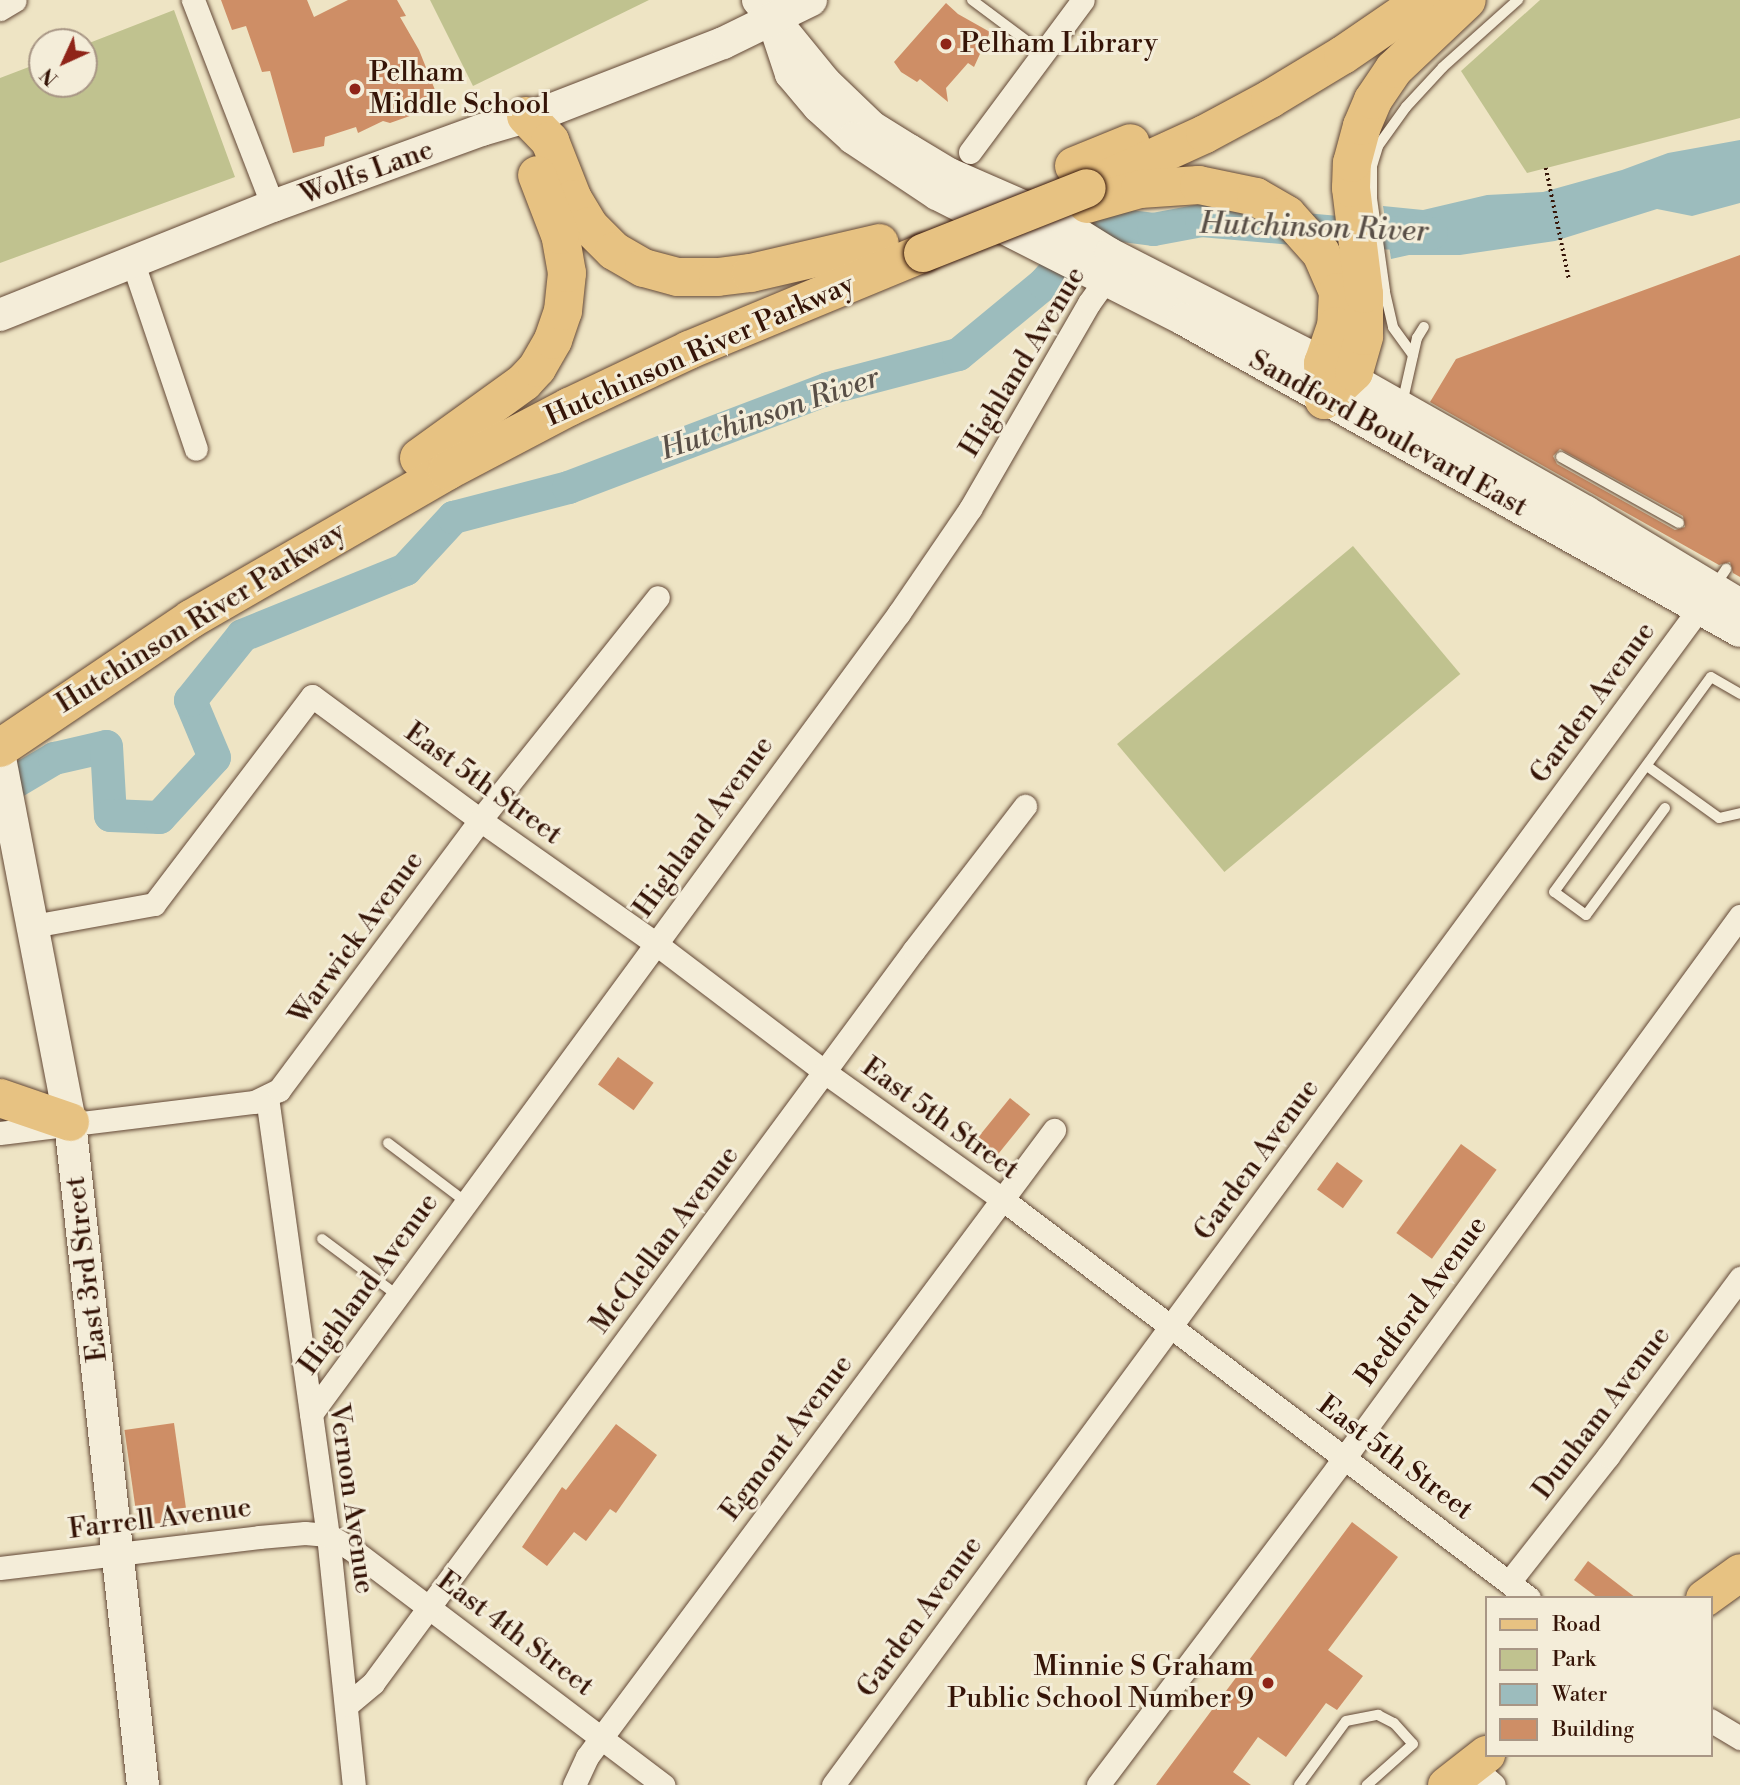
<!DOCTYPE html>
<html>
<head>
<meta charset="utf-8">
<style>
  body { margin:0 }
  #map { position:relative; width:1740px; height:1785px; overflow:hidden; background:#eee4c4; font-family:"Libre Bodoni",serif }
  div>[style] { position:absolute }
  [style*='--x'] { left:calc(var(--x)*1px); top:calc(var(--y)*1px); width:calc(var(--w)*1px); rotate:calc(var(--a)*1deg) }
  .green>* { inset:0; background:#c0c28f; transform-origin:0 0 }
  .water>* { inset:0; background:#9cbcbd }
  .river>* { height:33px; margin:-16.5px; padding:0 16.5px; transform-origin:16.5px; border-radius:16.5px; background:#9cbcbd }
  .building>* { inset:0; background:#ce8e66; transform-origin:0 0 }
  .path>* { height:3.5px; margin-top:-1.75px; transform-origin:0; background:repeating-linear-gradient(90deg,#351407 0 2px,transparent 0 5.5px) }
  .roads { filter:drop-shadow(0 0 2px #634836) drop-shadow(0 0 2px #634836) }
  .lane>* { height:10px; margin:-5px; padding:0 5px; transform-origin:5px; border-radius:5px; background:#f4edd9 }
  .street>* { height:23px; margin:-11.5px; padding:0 11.5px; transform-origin:11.5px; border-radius:11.5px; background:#f4edd9 }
  .secondary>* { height:32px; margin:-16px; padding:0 16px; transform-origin:16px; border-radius:16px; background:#f4edd9 }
  .primary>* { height:37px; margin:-18.5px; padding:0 18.5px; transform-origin:18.5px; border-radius:18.5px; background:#e7c282 }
  .highway>* { height:38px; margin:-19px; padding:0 19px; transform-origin:19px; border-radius:19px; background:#e7c282 }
  .bridges { filter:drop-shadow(0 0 2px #351407) drop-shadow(0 0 2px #351407) }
  .highway-bridge>* { height:38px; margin:-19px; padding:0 19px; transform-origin:19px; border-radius:19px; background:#e7c282 }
  .dots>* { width:19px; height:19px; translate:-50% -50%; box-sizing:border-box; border:4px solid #f4edd9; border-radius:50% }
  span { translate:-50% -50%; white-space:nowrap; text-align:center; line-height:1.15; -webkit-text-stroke:6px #f4edd9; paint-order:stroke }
  .poi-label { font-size:28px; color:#351407 }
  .left { translate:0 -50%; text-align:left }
  .right { translate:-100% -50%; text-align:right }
  .street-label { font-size:28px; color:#351407 }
  .water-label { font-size:30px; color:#594f47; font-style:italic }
  .legend { position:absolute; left:1485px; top:1596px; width:228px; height:161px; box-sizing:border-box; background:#f4edd9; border:2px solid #a89685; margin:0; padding:9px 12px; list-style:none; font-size:21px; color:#351407 }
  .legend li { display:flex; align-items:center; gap:14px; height:35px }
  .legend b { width:35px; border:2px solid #a89685 }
  .north { position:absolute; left:28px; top:28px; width:70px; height:70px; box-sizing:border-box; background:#f4edd9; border:2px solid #a89685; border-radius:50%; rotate:225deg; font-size:19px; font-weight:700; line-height:28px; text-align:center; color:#351407 }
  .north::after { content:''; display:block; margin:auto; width:24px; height:32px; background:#8f2418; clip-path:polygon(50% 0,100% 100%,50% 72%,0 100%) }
</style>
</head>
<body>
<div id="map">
  <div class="green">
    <i style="clip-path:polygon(430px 0,649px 0,473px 86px)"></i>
    <i style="clip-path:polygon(1540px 0,1740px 0,1740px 118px,1527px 173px,1461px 71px)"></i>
    <i style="clip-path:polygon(174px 10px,235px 177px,0 263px,0 78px,42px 62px,42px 84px,84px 84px,84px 45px)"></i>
    <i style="left:1353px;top:546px;width:167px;height:308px;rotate:50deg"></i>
  </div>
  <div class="water">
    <i style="clip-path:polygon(1740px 140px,1740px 203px,1692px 216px,1657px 209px,1555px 241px,1460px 255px,1409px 255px,1391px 259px,1383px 206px,1423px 210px,1487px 195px,1543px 192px,1622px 170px,1668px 153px)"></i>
  </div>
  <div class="river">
    <i style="--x:0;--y:790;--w:63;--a:-30.7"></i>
    <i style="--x:54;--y:758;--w:53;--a:-13"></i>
    <i style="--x:106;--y:746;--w:69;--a:86.7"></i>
    <i style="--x:110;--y:815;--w:49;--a:2.3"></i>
    <i style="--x:159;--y:817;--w:81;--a:-47.5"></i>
    <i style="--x:214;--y:757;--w:62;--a:-112.8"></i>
    <i style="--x:190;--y:700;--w:83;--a:-51.3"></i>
    <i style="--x:242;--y:635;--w:176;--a:-22"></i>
    <i style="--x:405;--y:569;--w:71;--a:-47.3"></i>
    <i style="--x:453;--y:517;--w:119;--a:-14.6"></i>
    <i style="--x:568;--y:487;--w:278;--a:-20.8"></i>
    <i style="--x:828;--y:388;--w:134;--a:-14.7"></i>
    <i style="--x:958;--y:354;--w:112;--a:-39.5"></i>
    <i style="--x:1044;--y:283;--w:81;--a:-48.5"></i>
    <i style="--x:1098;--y:222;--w:55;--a:7.3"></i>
    <i style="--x:1153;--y:229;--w:49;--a:-10.6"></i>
    <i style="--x:1201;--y:220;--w:137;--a:5"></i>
    <i style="--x:1337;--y:232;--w:94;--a:0.6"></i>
  </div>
  <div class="building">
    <i style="clip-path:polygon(221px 0,307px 0,314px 17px,348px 0,397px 0,406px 16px,400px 17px,419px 50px,441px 105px,390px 123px,383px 121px,358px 133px,356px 127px,325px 137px,324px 146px,293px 153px,270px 71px,262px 72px,246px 26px,232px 30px)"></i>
    <i style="clip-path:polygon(946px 3px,958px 14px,990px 32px,974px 67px,968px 63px,946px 88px,948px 102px,920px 79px,917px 82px,901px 72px,894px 62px)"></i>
    <i style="clip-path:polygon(evenodd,1740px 255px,1740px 577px,1733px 573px,1730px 562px,1719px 565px,1430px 402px,1456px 359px,1740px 255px,1560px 449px,1683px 516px,1685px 527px,1675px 530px,1557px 464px,1553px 456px,1560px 449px)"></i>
    <i style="left:618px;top:1057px;width:44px;height:34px;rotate:36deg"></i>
    <i style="left:1010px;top:1098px;width:26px;height:57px;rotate:39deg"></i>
    <i style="left:1461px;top:1144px;width:44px;height:110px;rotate:36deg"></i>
    <i style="left:1337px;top:1162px;width:32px;height:34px;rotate:36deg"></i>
    <i style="left:174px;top:1423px;width:98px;height:50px;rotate:82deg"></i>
    <i style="clip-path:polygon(616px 1424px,657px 1455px,616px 1513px,610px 1509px,586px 1541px,574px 1532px,547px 1566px,522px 1547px,562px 1487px,566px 1490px)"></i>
    <i style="clip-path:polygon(1352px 1522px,1398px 1557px,1328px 1650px,1363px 1676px,1337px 1710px,1326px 1703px,1286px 1757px,1258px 1737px,1233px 1772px,1251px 1785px,1156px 1785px)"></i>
    <i style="clip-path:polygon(1588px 1561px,1636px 1598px,1598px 1598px,1574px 1580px)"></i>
  </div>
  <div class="path">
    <i style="--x:1546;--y:168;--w:113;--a:78.3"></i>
  </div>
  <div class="roads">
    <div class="lane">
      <i style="--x:972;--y:0;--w:89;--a:36.7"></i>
      <i style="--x:1413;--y:355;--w:34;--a:-126"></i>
      <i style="--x:1393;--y:327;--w:37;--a:-103"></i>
      <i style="--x:1385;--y:291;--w:94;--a:-98"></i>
      <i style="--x:1372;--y:198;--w:32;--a:-90"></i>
      <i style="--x:1372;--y:166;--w:21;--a:-73"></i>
      <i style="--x:1378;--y:146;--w:48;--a:-54.3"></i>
      <i style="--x:1406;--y:107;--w:54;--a:-47.2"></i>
      <i style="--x:1443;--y:67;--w:101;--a:-41.8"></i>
      <i style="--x:1402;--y:404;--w:68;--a:-77.2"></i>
      <i style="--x:1417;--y:338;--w:13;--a:-58"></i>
      <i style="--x:1561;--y:457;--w:135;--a:29.2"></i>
      <i style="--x:1714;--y:587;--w:22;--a:-56"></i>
      <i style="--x:1647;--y:766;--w:89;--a:35.8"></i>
      <i style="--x:1719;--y:818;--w:22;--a:-13"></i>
      <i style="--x:1665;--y:808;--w:133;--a:126.4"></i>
      <i style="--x:1586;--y:915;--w:39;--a:-144"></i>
      <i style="--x:1554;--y:892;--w:266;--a:-53.9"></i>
      <i style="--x:1711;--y:677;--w:34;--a:30"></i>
      <i style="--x:388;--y:1143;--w:98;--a:37.1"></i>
      <i style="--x:322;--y:1239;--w:94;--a:36.7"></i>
      <i style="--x:1299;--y:1785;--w:79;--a:-53.7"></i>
      <i style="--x:1346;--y:1721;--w:33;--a:-11"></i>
      <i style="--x:1378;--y:1715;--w:18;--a:27"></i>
      <i style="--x:1394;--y:1723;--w:28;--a:48"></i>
      <i style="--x:1413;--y:1744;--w:62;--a:138.3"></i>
    </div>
    <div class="street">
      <i style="--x:193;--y:0;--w:221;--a:68.8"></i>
      <i style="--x:0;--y:9;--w:17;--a:-31"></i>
      <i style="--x:970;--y:152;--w:189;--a:-53.4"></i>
      <i style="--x:133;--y:263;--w:196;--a:71.3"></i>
      <i style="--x:33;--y:926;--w:123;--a:-10.3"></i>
      <i style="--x:154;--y:904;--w:261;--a:-52.8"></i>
      <i style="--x:312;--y:696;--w:209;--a:36.4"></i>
      <i style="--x:480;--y:820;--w:214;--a:35.1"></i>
      <i style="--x:655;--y:943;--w:215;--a:37.2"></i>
      <i style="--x:826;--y:1073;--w:216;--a:35.6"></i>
      <i style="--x:1002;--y:1199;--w:661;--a:37.13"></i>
      <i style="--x:267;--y:1097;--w:442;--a:82.1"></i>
      <i style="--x:328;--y:1535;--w:251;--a:84.1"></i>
      <i style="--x:0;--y:1133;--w:256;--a:-7"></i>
      <i style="--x:254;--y:1102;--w:28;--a:-26"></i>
      <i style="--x:279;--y:1090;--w:337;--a:-53.3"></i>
      <i style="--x:480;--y:820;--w:285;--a:-51.4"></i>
      <i style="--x:311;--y:1414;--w:994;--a:-53.72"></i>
      <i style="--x:899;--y:613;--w:126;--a:-55.7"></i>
      <i style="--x:970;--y:509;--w:238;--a:-60"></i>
      <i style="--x:1089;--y:303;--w:43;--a:-54.5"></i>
      <i style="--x:0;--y:1568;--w:261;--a:-6.8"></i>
      <i style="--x:259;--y:1537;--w:46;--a:-5"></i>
      <i style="--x:305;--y:1533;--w:23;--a:5"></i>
      <i style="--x:328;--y:1535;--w:26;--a:31"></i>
      <i style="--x:350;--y:1548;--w:393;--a:37.1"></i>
      <i style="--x:1509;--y:1582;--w:160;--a:-51.8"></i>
      <i style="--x:1608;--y:1456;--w:222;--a:-53.4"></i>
      <i style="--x:347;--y:1705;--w:34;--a:-40"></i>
      <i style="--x:373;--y:1683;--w:911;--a:-53.57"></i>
      <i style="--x:914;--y:950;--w:182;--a:-52.4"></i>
      <i style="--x:1710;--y:1720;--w:35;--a:31"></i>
      <i style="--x:1471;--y:1765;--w:30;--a:41"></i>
      <i style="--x:574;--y:1785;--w:31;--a:-65"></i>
      <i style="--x:587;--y:1757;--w:782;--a:-53.32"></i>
      <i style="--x:833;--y:1785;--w:1474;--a:-53.64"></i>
      <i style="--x:1098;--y:1785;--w:411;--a:-53"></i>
      <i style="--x:1345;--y:1457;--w:670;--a:-53.87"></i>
    </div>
    <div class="secondary">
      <i style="--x:758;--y:0;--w:106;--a:50.7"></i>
      <i style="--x:825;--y:82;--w:65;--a:43.8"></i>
      <i style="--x:872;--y:127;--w:44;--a:31.9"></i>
      <i style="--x:909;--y:150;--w:47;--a:31"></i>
      <i style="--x:949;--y:174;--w:118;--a:23.5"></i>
      <i style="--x:1057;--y:221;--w:62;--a:31.9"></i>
      <i style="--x:1110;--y:254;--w:239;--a:27.1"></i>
      <i style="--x:1323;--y:363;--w:302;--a:29.5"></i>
      <i style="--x:1586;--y:512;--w:180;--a:31.1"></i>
      <i style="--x:772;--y:17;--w:60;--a:71.6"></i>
      <i style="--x:791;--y:74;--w:43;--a:49.7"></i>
      <i style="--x:819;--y:107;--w:46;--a:42.4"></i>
      <i style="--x:853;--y:138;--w:101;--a:33.7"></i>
      <i style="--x:937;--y:194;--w:276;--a:26.9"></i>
      <i style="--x:1183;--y:319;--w:638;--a:29.26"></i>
      <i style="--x:0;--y:315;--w:294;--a:-21.8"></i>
      <i style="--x:273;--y:206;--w:222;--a:-20"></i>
      <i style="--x:482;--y:130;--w:74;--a:-16.5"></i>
      <i style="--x:553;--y:109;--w:182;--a:-21.2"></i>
      <i style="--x:723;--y:43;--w:98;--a:-26"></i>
      <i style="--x:0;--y:758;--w:371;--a:79.1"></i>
      <i style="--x:70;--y:1122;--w:667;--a:83.72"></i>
    </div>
    <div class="primary">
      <i style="--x:1704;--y:1598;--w:44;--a:-35.8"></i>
      <i style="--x:1446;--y:1785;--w:51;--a:-37.8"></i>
    </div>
    <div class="highway">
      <i style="--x:526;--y:116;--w:35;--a:46"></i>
      <i style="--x:550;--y:141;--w:62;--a:68.4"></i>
      <i style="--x:573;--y:199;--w:31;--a:59"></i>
      <i style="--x:589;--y:226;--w:35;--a:45"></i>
      <i style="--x:614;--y:251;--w:34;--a:30"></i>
      <i style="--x:644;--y:268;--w:35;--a:15"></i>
      <i style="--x:678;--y:277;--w:40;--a:0"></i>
      <i style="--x:718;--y:277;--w:33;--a:-7"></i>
      <i style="--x:751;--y:273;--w:132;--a:-13.1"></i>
      <i style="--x:1074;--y:166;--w:61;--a:-22"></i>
      <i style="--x:1102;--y:181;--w:113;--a:-24.5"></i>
      <i style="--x:1205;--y:134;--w:74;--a:-28.3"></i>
      <i style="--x:1270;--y:99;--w:85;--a:-31.1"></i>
      <i style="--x:1343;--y:55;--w:97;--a:-34.5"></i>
      <i style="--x:1087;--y:204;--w:55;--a:-15.8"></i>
      <i style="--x:1140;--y:189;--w:59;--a:-3.9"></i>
      <i style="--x:1199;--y:185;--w:58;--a:11.9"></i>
      <i style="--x:1256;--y:197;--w:36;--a:30"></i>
      <i style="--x:1287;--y:215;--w:51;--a:48.2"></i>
      <i style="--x:1321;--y:253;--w:43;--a:66.4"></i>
      <i style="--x:1338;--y:292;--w:34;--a:93"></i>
      <i style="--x:1336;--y:326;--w:39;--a:109"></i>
      <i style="--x:1323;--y:363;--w:37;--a:88"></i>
      <i style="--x:1324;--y:400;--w:41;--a:-43"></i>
      <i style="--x:1354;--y:372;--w:37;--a:-74"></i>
      <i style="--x:1364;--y:336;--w:42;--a:-90"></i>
      <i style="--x:1364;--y:294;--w:107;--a:-97"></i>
      <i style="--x:1351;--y:188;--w:25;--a:-88"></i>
      <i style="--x:1352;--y:163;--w:38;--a:-75"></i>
      <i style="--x:1362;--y:126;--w:28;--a:-67"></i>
      <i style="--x:1373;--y:100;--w:37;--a:-56"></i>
      <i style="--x:1394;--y:69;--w:100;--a:-43.4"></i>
      <i style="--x:419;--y:458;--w:130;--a:-35.9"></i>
      <i style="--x:524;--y:382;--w:19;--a:-47"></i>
      <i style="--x:537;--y:368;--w:32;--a:-60"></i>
      <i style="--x:553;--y:340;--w:31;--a:-71"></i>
      <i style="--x:563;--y:311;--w:38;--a:-84"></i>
      <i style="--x:567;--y:273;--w:39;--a:-100"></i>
      <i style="--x:560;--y:235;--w:64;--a:-111"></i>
      <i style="--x:0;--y:748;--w:230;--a:-34"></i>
      <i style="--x:191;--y:619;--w:296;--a:-30"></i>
      <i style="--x:447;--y:471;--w:138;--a:-27.7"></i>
      <i style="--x:569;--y:407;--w:133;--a:-25.4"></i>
      <i style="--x:689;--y:350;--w:253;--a:-22.5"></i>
      <i style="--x:0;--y:1098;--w:74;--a:18.9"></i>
    </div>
  </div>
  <div class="bridges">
    <div class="highway-bridge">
      <i style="--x:923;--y:253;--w:176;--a:-21.6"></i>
    </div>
  </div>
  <div class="dots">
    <i style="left:946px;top:44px;background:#8f2418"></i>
    <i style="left:355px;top:89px;background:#8f2418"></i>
    <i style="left:1268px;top:1683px;background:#8f2418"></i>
  </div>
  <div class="poi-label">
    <span class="left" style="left:960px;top:44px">Pelham Library</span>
    <span class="left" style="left:369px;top:89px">Pelham<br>Middle School</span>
    <span class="right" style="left:1254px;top:1683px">Minnie S Graham<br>Public School Number 9</span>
  </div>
  <div class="street-label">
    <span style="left:367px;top:173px;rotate:-20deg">Wolfs Lane</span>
    <span style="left:700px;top:351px;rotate:-24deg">Hutchinson River Parkway</span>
    <span style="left:1023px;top:362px;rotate:-59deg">Highland Avenue</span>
    <span style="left:1388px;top:434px;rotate:29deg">Sandford Boulevard East</span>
    <span style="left:201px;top:618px;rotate:-32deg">Hutchinson River Parkway</span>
    <span style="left:1593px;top:703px;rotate:-54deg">Garden Avenue</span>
    <span style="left:483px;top:784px;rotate:36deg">East 5th Street</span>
    <span style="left:704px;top:827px;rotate:-54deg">Highland Avenue</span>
    <span style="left:357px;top:938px;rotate:-54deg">Warwick Avenue</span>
    <span style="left:940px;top:1119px;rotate:36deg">East 5th Street</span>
    <span style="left:1257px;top:1160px;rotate:-54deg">Garden Avenue</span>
    <span style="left:665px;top:1240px;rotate:-53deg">McClellan Avenue</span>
    <span style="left:87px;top:1269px;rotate:-97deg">East 3rd Street</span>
    <span style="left:369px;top:1284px;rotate:-54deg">Highland Avenue</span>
    <span style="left:1422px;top:1301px;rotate:-54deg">Bedford Avenue</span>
    <span style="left:1602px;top:1413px;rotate:-53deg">Dunham Avenue</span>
    <span style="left:787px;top:1438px;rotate:-53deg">Egmont Avenue</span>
    <span style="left:1395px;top:1458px;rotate:37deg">East 5th Street</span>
    <span style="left:351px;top:1499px;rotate:82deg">Vernon Avenue</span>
    <span style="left:160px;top:1519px;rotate:-7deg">Farrell Avenue</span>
    <span style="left:920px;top:1617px;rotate:-54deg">Garden Avenue</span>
    <span style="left:515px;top:1634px;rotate:37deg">East 4th Street</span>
  </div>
  <div class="water-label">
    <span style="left:1314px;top:228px;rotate:2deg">Hutchinson River</span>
    <span style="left:770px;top:414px;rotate:-19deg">Hutchinson River</span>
  </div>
  <ul class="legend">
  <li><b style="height:9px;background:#e7c282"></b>Road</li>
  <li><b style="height:19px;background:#c0c28f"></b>Park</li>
  <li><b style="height:19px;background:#9cbcbd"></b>Water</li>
  <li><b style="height:19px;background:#ce8e66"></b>Building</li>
  </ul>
  <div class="north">N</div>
</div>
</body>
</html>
